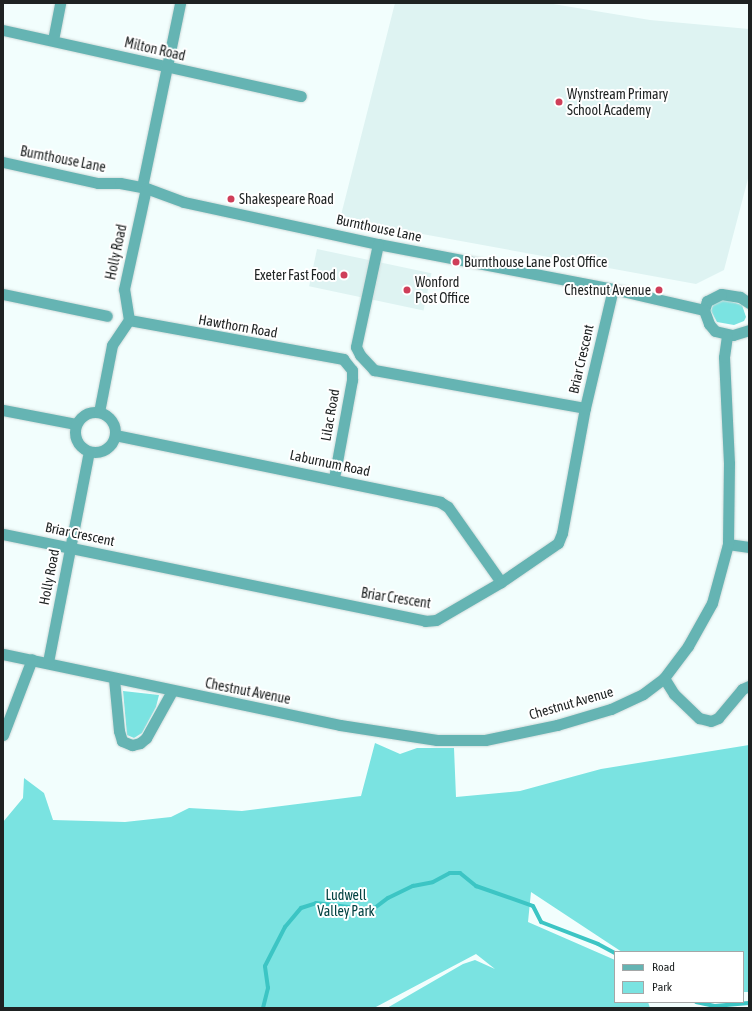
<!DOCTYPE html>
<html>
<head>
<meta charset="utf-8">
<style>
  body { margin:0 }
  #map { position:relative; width:752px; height:1011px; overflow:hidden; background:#f2fefd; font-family:"Asap Condensed",sans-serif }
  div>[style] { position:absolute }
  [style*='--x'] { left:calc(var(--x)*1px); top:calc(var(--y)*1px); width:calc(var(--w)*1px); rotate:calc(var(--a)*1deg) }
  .built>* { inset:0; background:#def3f2; transform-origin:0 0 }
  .green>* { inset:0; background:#7ae3e1 }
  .stream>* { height:4px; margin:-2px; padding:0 2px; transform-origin:2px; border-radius:2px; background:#3cc5c4 }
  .roads { filter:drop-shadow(0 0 1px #d0dbda) drop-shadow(0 0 1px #d0dbda) }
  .minor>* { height:11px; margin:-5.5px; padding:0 5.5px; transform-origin:5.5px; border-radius:5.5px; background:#65b4b3 }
  .minor>.ring { margin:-5.5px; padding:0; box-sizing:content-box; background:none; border:11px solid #65b4b3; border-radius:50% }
  .dots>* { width:11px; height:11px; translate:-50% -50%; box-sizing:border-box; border:2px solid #fff; border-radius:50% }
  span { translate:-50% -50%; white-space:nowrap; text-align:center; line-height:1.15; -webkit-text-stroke:4px #fff; paint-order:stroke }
  .street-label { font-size:14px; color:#1e2222 }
  .poi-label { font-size:14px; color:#1e2222 }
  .left { translate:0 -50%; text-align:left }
  .right { translate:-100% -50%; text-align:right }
  .park-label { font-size:14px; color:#034242 }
  .frame { position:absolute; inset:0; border:4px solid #1e2222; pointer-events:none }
  .legend { position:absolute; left:614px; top:951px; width:130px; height:52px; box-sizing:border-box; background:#fff; border:1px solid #a5a7a7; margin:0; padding:5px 7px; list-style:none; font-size:12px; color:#1e2222 }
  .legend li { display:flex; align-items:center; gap:8px; height:20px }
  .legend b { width:20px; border:1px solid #a5a7a7 }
</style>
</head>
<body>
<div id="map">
  <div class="built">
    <i style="clip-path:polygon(395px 3px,547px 3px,650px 20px,749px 29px,749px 175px,724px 270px,696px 284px,340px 219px)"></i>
    <i style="left:317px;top:249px;width:117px;height:38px;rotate:12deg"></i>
  </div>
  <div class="green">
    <i style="clip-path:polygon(726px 300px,742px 305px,746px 317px,744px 321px,734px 325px,717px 322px,711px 311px,713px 305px,718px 301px)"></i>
    <i style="clip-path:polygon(123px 691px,159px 695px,156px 707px,142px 733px,134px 738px,127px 735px)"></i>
    <i style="clip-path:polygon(375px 743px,400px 754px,417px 748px,454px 748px,456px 797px,520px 791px,601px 769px,749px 745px,749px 992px,743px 992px,743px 952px,622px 952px,531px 892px,528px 922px,615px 960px,615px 1002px,648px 1002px,650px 1008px,387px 1008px,463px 964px,475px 960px,495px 969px,476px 954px,374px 1008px,3px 1008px,3px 822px,23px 798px,24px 778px,44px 793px,53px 820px,125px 822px,171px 817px,189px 808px,242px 811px,361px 796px)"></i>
  </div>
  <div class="stream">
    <i style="--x:696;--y:1002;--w:19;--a:12"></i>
    <i style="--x:715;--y:1006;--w:34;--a:-5"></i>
    <i style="--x:263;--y:1008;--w:21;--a:-76"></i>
    <i style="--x:268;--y:988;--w:22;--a:-98"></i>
    <i style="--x:265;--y:966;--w:44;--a:-62.9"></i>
    <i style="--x:285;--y:927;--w:25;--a:-50"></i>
    <i style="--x:301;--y:908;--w:16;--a:-18"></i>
    <i style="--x:316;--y:903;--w:56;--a:7.1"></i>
    <i style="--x:372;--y:910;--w:20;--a:-37"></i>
    <i style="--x:388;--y:898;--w:28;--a:-26"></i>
    <i style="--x:413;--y:886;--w:20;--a:-11"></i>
    <i style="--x:433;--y:882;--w:19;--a:-28"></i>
    <i style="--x:450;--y:873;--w:10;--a:0"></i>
    <i style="--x:460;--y:873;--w:21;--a:39"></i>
    <i style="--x:476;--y:886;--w:60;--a:19.3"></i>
    <i style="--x:533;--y:906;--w:18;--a:63"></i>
    <i style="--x:541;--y:922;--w:61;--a:21.1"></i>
    <i style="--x:598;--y:944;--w:19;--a:28"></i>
  </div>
  <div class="roads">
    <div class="minor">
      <i style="--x:3;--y:30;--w:305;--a:12.5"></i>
      <i style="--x:53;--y:40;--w:38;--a:-79"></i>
      <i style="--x:3;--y:162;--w:97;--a:12.5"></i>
      <i style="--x:98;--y:183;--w:22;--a:0"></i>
      <i style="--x:120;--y:183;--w:26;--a:11"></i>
      <i style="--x:146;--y:188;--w:40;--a:20.2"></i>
      <i style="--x:184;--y:202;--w:198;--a:12.2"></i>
      <i style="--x:378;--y:244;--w:239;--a:10.8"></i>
      <i style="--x:613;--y:289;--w:93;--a:13"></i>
      <i style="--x:142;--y:187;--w:188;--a:-78.3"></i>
      <i style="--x:378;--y:244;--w:105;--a:102.1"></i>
      <i style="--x:356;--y:347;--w:9;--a:63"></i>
      <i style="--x:360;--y:355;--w:21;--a:47"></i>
      <i style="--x:374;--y:370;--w:214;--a:10.2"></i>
      <i style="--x:3;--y:294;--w:106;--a:11.9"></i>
      <i style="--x:749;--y:303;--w:11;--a:-146"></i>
      <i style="--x:740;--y:297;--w:19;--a:-171"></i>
      <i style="--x:721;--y:294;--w:16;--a:153"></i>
      <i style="--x:707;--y:301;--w:9;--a:108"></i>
      <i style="--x:704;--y:310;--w:15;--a:70"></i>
      <i style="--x:709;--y:324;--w:9;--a:49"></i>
      <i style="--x:715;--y:331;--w:18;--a:13"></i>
      <i style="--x:733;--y:335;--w:17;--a:-17"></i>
      <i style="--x:129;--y:320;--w:218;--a:10.3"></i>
      <i style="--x:343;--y:359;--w:14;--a:51"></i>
      <i style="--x:352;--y:370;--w:10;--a:90"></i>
      <i style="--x:352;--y:380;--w:100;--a:100.4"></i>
      <i style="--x:3;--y:410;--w:74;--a:10.9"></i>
      <i class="ring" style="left:75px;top:412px;width:29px;height:29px"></i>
      <i style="--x:99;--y:412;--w:68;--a:-79"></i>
      <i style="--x:112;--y:345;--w:30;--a:-56"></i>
      <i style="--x:129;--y:320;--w:31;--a:-99"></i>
      <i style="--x:124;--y:289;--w:103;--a:-77.7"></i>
      <i style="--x:115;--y:435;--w:332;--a:11.6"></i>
      <i style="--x:440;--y:502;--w:9;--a:32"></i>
      <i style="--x:448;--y:507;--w:92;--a:54.8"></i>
      <i style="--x:3;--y:534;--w:431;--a:11.6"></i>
      <i style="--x:425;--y:621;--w:11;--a:-5"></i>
      <i style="--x:436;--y:620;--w:75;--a:-30.3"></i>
      <i style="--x:501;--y:582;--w:69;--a:-34.4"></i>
      <i style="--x:558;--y:543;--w:11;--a:-68"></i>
      <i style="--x:562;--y:533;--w:127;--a:-79.6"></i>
      <i style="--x:585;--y:408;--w:122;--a:-76.8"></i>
      <i style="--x:728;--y:544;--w:21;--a:8"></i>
      <i style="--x:3;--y:654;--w:344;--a:11.9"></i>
      <i style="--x:340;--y:725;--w:98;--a:8.8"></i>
      <i style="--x:437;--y:740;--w:48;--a:0"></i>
      <i style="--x:485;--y:740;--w:74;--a:-11.8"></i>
      <i style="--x:557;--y:725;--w:56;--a:-16.5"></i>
      <i style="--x:611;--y:709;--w:35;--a:-25"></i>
      <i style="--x:643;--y:694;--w:26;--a:-37"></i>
      <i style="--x:664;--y:678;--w:40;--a:-53"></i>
      <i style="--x:688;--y:646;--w:49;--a:-60.8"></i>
      <i style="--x:712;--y:603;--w:61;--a:-74.8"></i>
      <i style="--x:728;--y:544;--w:81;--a:-89.3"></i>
      <i style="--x:729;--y:463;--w:106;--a:-92.7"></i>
      <i style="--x:724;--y:357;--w:22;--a:-82"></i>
      <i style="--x:48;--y:662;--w:214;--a:-79"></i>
      <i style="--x:664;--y:678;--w:19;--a:58"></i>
      <i style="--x:674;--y:694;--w:35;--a:44"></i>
      <i style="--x:699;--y:718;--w:12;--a:14"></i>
      <i style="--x:711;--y:721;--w:8;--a:-23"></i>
      <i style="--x:718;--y:718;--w:38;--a:-50"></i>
      <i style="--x:742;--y:689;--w:8;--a:-23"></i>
      <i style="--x:114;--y:679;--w:52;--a:84.5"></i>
      <i style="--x:119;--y:731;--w:10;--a:73"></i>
      <i style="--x:122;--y:741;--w:11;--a:22"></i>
      <i style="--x:132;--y:745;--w:8;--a:-14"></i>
      <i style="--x:140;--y:743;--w:8;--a:-40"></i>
      <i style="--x:146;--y:738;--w:54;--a:-61"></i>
      <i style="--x:3;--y:735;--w:81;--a:-69.1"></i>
    </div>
  </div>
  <div class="dots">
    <i style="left:559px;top:102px;background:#cf3e59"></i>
    <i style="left:231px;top:199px;background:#cf3e59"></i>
    <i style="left:456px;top:262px;background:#cf3e59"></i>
    <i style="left:344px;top:275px;background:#cf3e59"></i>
    <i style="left:407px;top:290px;background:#cf3e59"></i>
    <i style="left:659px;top:290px;background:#cf3e59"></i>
  </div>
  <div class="street-label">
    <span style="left:155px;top:49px;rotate:13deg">Milton Road</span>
    <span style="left:63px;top:159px;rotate:11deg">Burnthouse Lane</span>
    <span style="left:379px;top:228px;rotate:12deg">Burnthouse Lane</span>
    <span style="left:116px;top:252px;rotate:-78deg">Holly Road</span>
    <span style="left:238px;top:326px;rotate:10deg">Hawthorn Road</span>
    <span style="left:581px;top:359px;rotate:-77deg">Briar Crescent</span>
    <span style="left:330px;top:415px;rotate:-80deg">Lilac Road</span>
    <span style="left:330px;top:463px;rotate:12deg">Laburnum Road</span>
    <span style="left:80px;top:534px;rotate:12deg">Briar Crescent</span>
    <span style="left:49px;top:577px;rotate:-79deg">Holly Road</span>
    <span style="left:396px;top:598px;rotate:9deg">Briar Crescent</span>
    <span style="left:248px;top:691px;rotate:11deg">Chestnut Avenue</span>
    <span style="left:571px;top:703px;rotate:-16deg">Chestnut Avenue</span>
  </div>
  <div class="poi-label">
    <span class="left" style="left:567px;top:102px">Wynstream Primary<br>School Academy</span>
    <span class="left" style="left:239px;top:199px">Shakespeare Road</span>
    <span class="left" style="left:464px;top:262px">Burnthouse Lane Post Office</span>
    <span class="right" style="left:336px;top:275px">Exeter Fast Food</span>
    <span class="left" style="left:415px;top:290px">Wonford<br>Post Office</span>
    <span class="right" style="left:651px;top:290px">Chestnut Avenue</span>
  </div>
  <div class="park-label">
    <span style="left:346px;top:903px">Ludwell<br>Valley Park</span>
  </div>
  <div class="frame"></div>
  <ul class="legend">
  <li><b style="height:5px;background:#65b4b3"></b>Road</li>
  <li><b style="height:11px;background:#7ae3e1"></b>Park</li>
  </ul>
</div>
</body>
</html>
